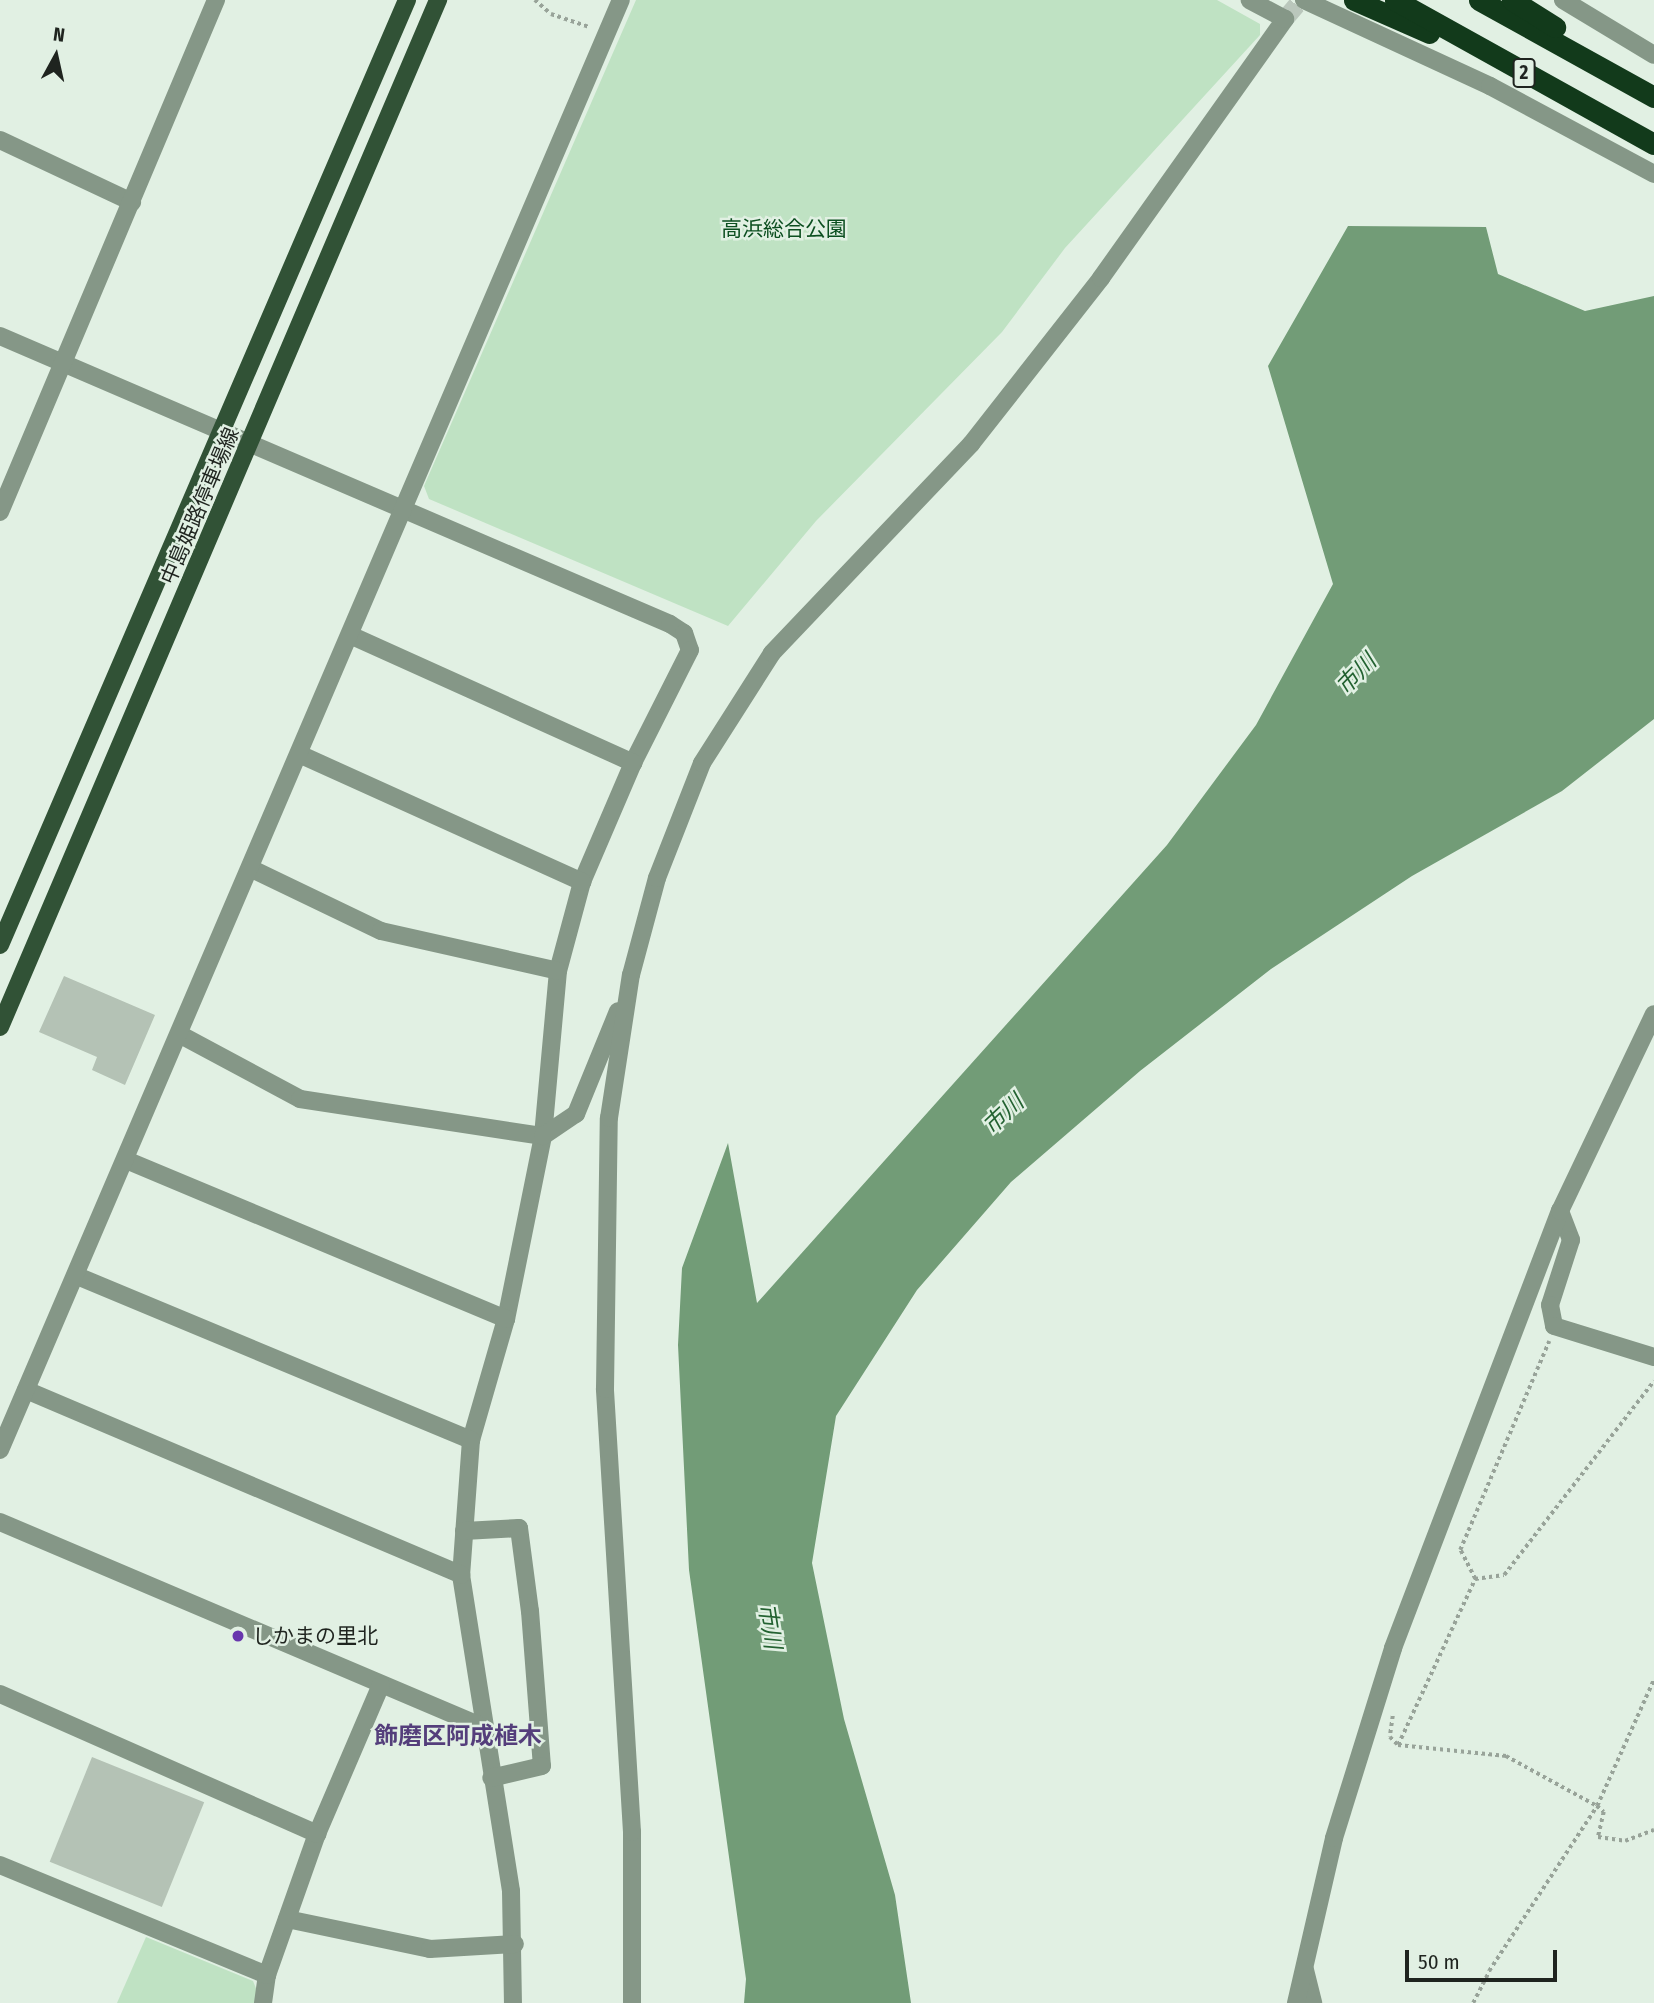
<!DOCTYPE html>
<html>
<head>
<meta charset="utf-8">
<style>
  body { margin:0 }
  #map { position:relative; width:1654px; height:2003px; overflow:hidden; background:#e1f0e3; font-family:"Fira Sans Condensed","Noto Sans JP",sans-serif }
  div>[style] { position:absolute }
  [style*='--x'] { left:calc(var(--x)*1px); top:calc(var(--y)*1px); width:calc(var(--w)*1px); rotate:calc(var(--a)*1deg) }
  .green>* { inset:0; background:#bfe2c3 }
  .water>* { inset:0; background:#729c77 }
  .building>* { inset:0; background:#b4c2b5; transform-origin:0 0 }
  .minor-tunnel>* { height:18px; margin-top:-9px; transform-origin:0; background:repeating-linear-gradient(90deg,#bac7bc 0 18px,transparent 0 27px) }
  .path>* { height:3.5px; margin-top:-1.75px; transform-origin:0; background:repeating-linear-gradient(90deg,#98a399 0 3.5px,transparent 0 7px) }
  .minor>* { height:18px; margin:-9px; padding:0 9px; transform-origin:9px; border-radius:9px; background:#859787 }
  .major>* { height:18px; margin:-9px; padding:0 9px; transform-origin:9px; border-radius:9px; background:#315236 }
  .highway>* { height:21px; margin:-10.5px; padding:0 10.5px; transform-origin:10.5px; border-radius:10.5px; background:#123a1b }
  .dots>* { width:19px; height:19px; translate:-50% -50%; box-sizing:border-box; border:4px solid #e1f0e3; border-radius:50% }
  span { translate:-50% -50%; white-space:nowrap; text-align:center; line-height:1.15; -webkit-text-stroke:5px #e1f0e3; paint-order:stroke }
  .shield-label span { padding:2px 5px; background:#e1f0e3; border:2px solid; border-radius:5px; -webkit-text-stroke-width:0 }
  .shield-label { font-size:19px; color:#1f241f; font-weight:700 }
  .park-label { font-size:21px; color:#0c4f20 }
  .street-label { font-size:21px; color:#1f241f }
  .poi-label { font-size:21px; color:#1f241f }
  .left { translate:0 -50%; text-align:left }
  .water-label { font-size:23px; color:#236231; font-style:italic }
  .quarter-label { font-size:24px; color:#543e7b; font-weight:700 }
  .north { position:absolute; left:21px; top:21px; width:70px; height:70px; -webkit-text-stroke:5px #e1f0e3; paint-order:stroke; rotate:8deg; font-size:19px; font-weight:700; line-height:28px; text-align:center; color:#1f241f }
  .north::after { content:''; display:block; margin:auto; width:24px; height:32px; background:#1f241f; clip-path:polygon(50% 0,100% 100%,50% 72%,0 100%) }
  .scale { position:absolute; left:1405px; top:1950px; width:152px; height:32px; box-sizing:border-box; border:4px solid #1f241f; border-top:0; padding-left:9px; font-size:21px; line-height:24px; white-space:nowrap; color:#1f241f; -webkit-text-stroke:5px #e1f0e3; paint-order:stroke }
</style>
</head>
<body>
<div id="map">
  <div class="green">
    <i style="clip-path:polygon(636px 0,1217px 0,1260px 24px,1260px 35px,1065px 248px,1002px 332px,816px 521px,728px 626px,429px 499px,424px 486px)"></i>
    <i style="clip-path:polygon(146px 1937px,253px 1981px,258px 1993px,255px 2003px,117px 2003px)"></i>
  </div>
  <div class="water">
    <i style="clip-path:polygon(1348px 226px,1486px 227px,1498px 274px,1585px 311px,1654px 296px,1654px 719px,1562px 791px,1412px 876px,1271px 969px,1140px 1071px,1011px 1182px,917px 1290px,836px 1416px,812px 1563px,844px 1719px,895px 1895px,911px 2003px,744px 2003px,746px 1979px,689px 1570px,678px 1345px,682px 1268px,728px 1143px,757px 1303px,1167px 845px,1256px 725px,1333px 584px,1268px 366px)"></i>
  </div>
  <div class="building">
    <i style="clip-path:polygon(64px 976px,155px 1015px,125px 1085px,92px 1070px,97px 1057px,39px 1032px)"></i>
    <i style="left:92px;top:1757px;width:121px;height:113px;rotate:22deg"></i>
  </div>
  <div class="minor-tunnel">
    <i style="--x:1285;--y:19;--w:25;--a:-50"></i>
  </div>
  <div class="path">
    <i style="--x:535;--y:0;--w:21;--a:41"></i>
    <i style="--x:551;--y:14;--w:40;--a:18.9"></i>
    <i style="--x:1475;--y:1579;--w:33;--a:-117"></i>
    <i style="--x:1460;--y:1550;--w:227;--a:-66.9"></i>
    <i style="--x:1393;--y:1716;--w:21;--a:98"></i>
    <i style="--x:1390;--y:1737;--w:11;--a:45"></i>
    <i style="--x:1398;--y:1745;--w:109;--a:5.8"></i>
    <i style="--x:1506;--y:1756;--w:104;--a:28.8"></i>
    <i style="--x:1597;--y:1806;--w:9;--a:41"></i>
    <i style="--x:1604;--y:1812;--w:26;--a:103"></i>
    <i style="--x:1598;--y:1837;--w:27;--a:8"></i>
    <i style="--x:1625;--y:1841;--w:31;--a:-21"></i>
    <i style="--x:1398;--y:1745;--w:183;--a:-65.1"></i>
    <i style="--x:1475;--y:1579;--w:29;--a:-8"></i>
    <i style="--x:1504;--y:1575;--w:245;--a:-52.3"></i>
    <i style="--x:1473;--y:2003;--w:36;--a:-63"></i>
    <i style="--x:1489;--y:1971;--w:197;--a:-56.8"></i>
    <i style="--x:1597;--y:1806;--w:139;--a:-65.8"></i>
  </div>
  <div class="minor">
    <i style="--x:1304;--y:0;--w:205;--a:24.8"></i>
    <i style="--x:1490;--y:86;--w:186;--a:28.2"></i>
    <i style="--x:1563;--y:0;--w:106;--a:31.1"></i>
    <i style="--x:0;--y:140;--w:146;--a:25.2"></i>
    <i style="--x:0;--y:336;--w:729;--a:23.26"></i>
    <i style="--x:670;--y:624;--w:17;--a:33"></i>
    <i style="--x:684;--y:633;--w:18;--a:71"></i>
    <i style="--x:690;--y:650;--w:127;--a:116.8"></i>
    <i style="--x:633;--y:763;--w:129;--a:113.2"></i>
    <i style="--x:582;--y:882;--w:92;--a:105.1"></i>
    <i style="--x:558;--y:971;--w:166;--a:95.2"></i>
    <i style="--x:543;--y:1136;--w:187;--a:101.4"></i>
    <i style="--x:506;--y:1319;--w:126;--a:106.1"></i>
    <i style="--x:471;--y:1440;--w:135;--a:94.2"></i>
    <i style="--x:461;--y:1575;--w:320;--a:81"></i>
    <i style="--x:511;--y:1891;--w:112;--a:89"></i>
    <i style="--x:0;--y:512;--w:556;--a:-67.13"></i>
    <i style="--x:350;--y:635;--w:311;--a:24.3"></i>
    <i style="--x:299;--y:754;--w:311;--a:24.3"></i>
    <i style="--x:250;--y:868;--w:145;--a:25.7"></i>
    <i style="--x:381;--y:931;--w:181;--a:12.7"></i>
    <i style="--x:179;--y:1034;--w:137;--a:28.2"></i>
    <i style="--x:300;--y:1099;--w:246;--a:8.7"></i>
    <i style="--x:543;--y:1136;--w:40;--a:-34"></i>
    <i style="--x:576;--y:1114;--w:111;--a:-67.8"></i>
    <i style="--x:126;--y:1160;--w:412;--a:22.7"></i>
    <i style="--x:1560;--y:1211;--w:31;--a:69"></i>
    <i style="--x:1571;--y:1240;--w:68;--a:107.9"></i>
    <i style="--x:1550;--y:1305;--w:21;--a:79"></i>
    <i style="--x:1554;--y:1326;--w:105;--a:17.2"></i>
    <i style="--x:77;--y:1276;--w:427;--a:22.6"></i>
    <i style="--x:26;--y:1390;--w:473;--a:23"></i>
    <i style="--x:0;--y:1450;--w:1577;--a:-66.82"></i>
    <i style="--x:0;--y:1522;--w:525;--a:23"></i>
    <i style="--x:464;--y:1531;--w:55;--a:-3.1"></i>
    <i style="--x:519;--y:1528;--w:84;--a:82.5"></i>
    <i style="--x:530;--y:1611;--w:155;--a:85.6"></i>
    <i style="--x:542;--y:1766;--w:52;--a:166.8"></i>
    <i style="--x:0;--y:1694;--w:347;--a:23.8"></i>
    <i style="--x:0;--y:1865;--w:289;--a:22.4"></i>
    <i style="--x:287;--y:1919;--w:146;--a:11.8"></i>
    <i style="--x:430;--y:1949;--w:85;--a:-3.4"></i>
    <i style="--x:1305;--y:1970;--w:34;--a:76"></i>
    <i style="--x:263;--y:2003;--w:28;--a:-82"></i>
    <i style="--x:267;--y:1975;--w:150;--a:-70.5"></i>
    <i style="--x:317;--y:1834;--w:162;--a:-66.8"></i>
    <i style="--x:632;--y:2003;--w:171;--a:-90"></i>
    <i style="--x:632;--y:1832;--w:444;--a:-93.5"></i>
    <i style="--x:605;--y:1389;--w:271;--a:-89.2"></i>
    <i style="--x:609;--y:1118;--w:145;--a:-81.3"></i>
    <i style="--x:631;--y:975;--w:100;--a:-75"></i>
    <i style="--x:657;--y:878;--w:123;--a:-68.6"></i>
    <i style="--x:702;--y:763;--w:130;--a:-57.5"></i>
    <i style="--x:772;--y:653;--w:289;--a:-46.4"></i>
    <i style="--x:971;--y:444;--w:211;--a:-51.9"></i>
    <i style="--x:1101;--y:278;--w:318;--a:-54.6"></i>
    <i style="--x:1285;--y:19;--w:40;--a:-152"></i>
    <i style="--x:1296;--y:2003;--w:169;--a:-77"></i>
    <i style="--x:1334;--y:1838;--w:199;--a:-72.7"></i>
    <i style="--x:1393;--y:1648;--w:468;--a:-69.1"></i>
    <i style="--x:1560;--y:1211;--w:218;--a:-64.5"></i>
  </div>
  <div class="major">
    <i style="--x:0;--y:945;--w:1029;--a:-66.7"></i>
    <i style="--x:0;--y:1027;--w:1117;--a:-66.9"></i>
  </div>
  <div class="highway">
    <i style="--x:1354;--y:0;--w:82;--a:23.7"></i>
    <i style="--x:1395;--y:0;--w:296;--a:29.1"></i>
    <i style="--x:1479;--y:0;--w:200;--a:29"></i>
    <i style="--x:1512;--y:0;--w:51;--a:32.1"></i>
  </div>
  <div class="dots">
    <i style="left:238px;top:1636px;background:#6836ad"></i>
  </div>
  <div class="shield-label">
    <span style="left:1524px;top:73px">2</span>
  </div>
  <div class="park-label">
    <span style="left:784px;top:229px">高浜総合公園</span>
  </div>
  <div class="street-label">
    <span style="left:200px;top:506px;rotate:-67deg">中島姫路停車場線</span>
  </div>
  <div class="poi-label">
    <span class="left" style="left:252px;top:1636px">しかまの里北</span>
  </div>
  <div class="water-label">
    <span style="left:1356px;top:674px;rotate:-46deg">市川</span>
    <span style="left:1003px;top:1114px;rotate:-43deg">市川</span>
    <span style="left:770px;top:1626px;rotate:81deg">市川</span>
  </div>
  <div class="quarter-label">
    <span style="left:458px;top:1737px">飾磨区阿成植木</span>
  </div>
  <div class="north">N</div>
  <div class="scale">50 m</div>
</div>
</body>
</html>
